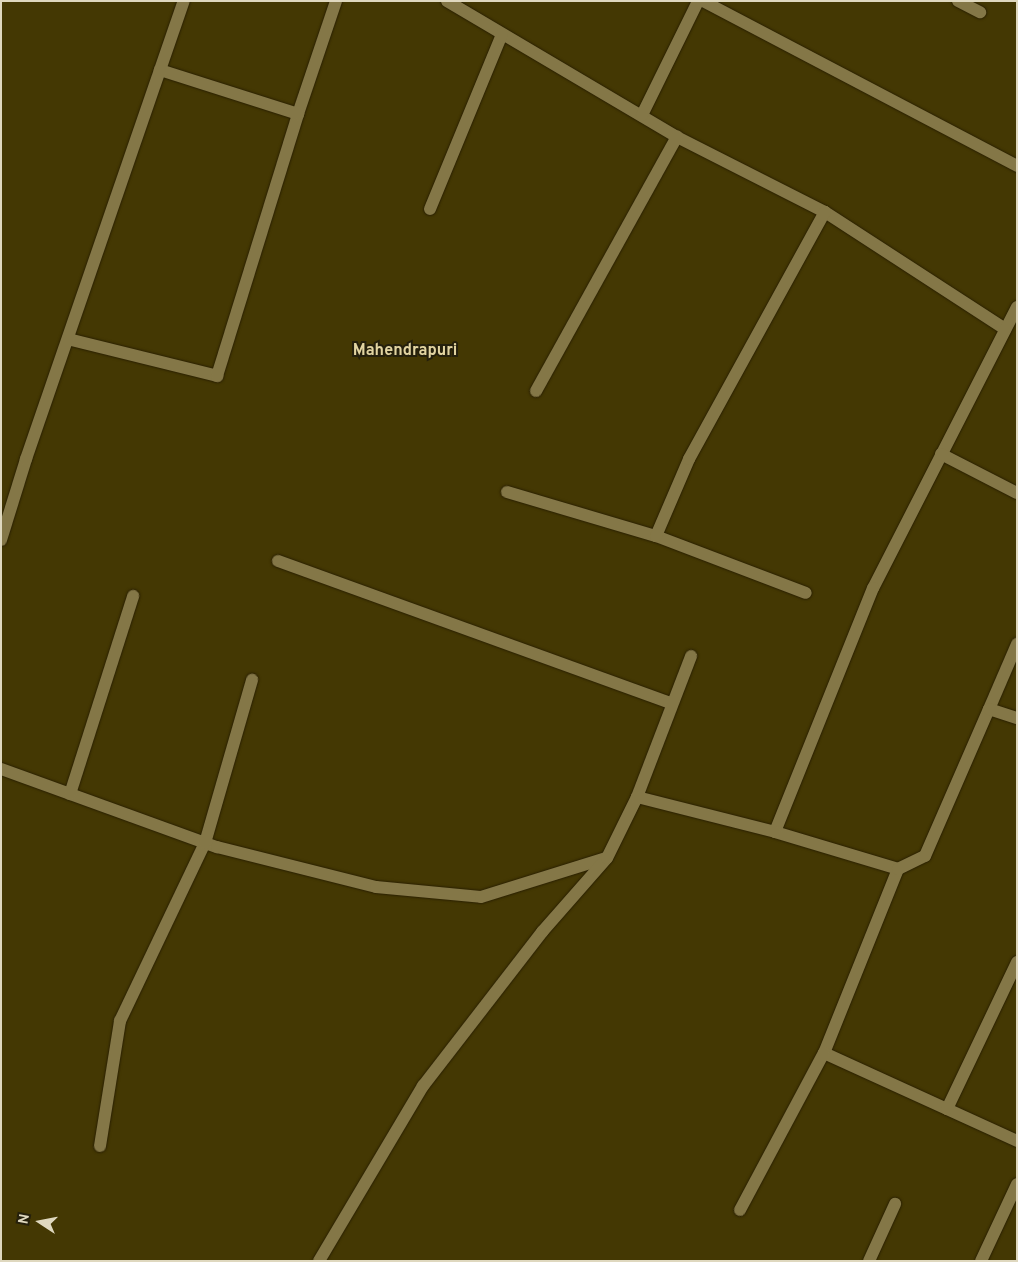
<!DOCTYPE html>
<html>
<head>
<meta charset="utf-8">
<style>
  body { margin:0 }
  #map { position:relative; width:1018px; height:1262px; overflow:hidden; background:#443803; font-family:Overpass,sans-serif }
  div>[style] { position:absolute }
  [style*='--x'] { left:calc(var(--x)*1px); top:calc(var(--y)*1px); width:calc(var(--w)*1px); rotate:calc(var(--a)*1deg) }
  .roads { filter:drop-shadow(0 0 1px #291f00) drop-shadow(0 0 1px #291f00) }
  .minor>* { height:12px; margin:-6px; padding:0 6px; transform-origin:6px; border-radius:6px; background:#847747 }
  span { translate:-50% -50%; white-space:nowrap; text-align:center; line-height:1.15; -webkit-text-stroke:4px #25200c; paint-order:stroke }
  .quarter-label { font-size:16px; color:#e2d4a1; font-weight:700 }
  .frame { position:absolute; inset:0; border:2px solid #dfd8bf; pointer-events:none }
  .north { position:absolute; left:15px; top:1197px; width:50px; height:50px; -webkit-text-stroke:4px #25200c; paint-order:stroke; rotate:281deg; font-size:14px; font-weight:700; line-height:20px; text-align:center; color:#dfd8bf }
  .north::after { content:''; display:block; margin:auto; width:18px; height:22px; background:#dfd8bf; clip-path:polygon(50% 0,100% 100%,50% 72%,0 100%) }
</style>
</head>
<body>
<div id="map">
  <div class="roads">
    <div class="minor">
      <i style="--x:447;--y:1;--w:267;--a:30.6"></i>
      <i style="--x:677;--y:137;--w:166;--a:26.9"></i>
      <i style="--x:825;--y:212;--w:215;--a:33"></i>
      <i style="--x:703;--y:1;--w:355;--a:27.7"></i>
      <i style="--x:958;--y:1;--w:25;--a:27"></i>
      <i style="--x:298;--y:114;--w:119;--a:-71.4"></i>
      <i style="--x:642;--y:115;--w:127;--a:-63.8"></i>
      <i style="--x:430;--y:209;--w:189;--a:-67.6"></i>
      <i style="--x:1017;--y:307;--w:316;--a:117.1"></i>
      <i style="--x:873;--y:588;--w:263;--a:111.9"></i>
      <i style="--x:775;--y:832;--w:128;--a:16.7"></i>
      <i style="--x:898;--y:869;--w:198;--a:111.9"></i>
      <i style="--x:824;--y:1053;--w:212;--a:24.5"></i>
      <i style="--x:68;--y:339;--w:154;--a:13.9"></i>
      <i style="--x:217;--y:376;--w:274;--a:-72.8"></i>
      <i style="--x:298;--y:114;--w:145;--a:-162.3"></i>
      <i style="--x:536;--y:391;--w:291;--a:-61"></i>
      <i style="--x:941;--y:454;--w:85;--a:27.2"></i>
      <i style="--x:507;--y:492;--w:155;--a:16.5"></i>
      <i style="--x:656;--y:536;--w:160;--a:20.8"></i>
      <i style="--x:656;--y:536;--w:84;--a:-66.8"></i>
      <i style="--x:689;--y:459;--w:282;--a:-61.2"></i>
      <i style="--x:1;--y:540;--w:85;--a:-72.8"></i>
      <i style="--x:26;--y:459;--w:484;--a:-71"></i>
      <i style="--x:278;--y:561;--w:419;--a:19.9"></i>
      <i style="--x:989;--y:709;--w:71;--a:-66.7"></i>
      <i style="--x:1;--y:769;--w:230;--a:19.9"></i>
      <i style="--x:217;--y:847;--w:164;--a:14.1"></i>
      <i style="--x:376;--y:887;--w:105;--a:5.4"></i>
      <i style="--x:481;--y:897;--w:131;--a:-17.3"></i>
      <i style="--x:70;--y:794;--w:208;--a:-72.3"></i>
      <i style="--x:637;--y:797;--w:151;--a:-69"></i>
      <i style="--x:898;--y:869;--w:30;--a:-26"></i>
      <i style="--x:925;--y:856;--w:160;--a:-66.5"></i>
      <i style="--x:989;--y:709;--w:29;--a:18"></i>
      <i style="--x:947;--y:1109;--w:163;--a:-64.5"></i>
      <i style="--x:100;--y:1146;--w:127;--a:-80.9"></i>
      <i style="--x:120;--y:1021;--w:197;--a:-64.5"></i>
      <i style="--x:205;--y:843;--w:170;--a:-73.9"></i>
      <i style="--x:740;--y:1210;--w:178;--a:-61.9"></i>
      <i style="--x:319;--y:1261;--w:204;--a:-59.3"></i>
      <i style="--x:423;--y:1086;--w:195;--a:-52.3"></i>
      <i style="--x:542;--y:932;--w:98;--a:-48.7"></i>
      <i style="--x:607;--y:858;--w:68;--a:-63.8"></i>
      <i style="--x:637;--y:797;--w:142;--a:14.2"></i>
      <i style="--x:869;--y:1261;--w:63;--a:-65.5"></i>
      <i style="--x:981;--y:1261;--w:85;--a:-64.9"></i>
    </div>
  </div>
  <div class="quarter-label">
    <span style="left:405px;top:351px">Mahendrapuri</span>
  </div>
  <div class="frame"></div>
  <div class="north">N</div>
</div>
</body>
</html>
